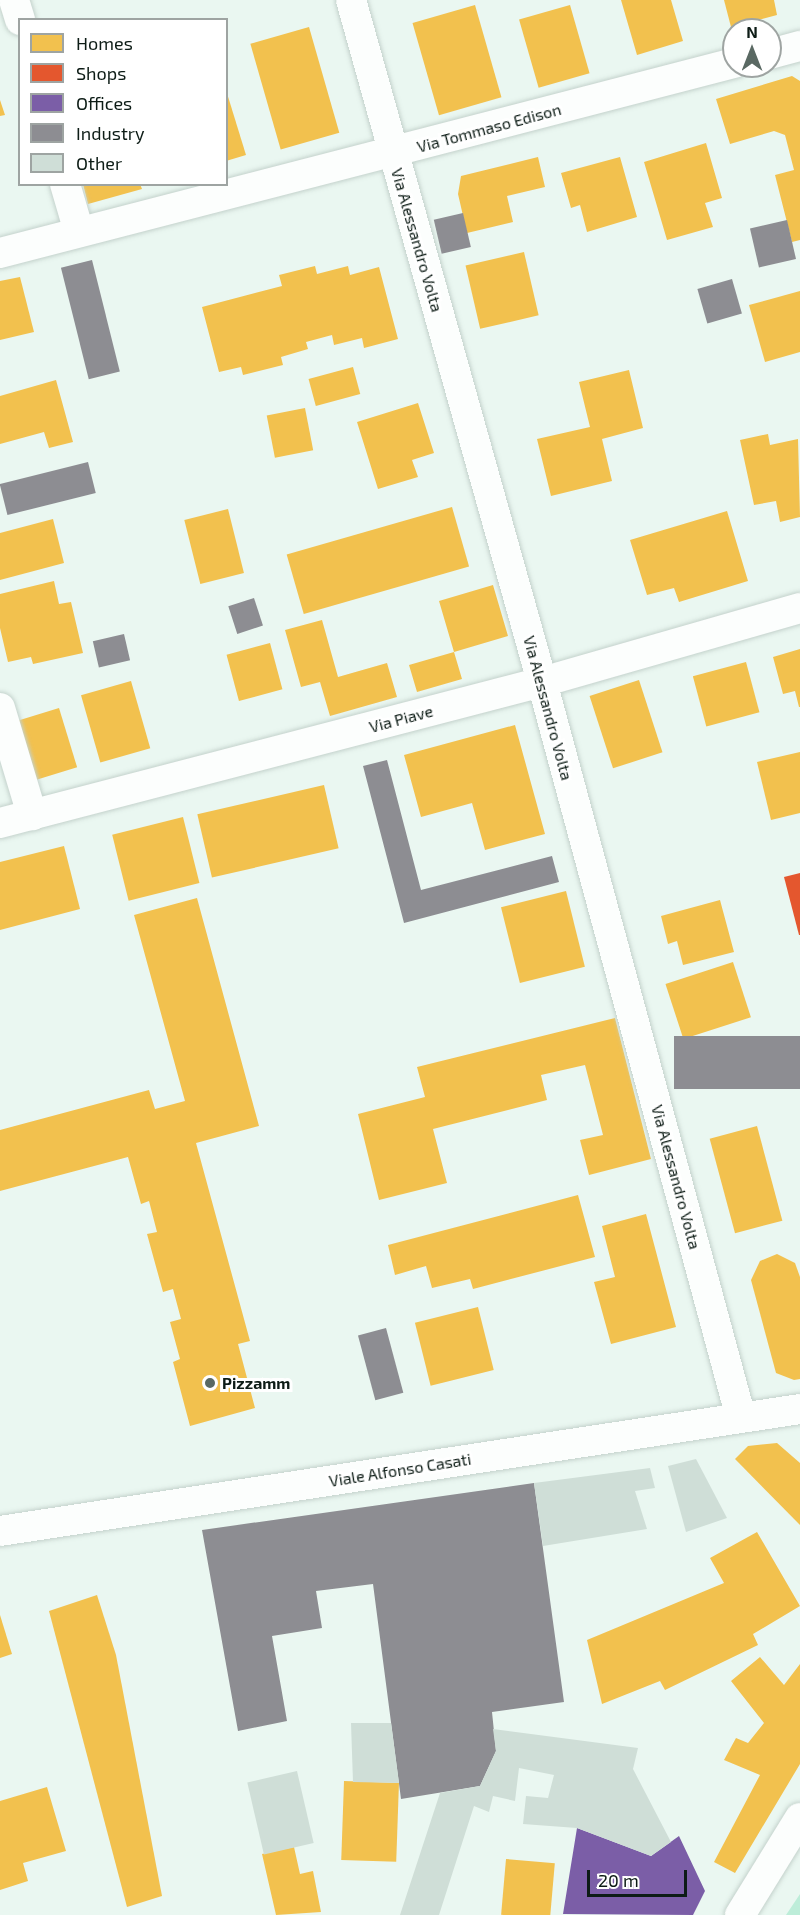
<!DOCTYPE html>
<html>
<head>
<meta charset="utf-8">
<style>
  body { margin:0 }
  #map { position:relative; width:800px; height:1915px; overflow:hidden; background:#eaf7f1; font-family:"Exo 2",sans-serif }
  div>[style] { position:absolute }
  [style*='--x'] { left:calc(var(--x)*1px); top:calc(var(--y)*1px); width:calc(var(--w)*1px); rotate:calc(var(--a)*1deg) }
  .green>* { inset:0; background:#bdedd9 }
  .homes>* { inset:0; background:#f2c14e; transform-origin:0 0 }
  .shops>* { inset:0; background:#e4572e }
  .offices>* { inset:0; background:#7b5ea7 }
  .industry>* { inset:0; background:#8d8d92; transform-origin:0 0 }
  .building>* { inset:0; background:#cfded7; transform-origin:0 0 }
  .roads { filter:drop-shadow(0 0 2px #c4d2cc) drop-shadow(0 0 2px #c4d2cc) }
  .street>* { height:30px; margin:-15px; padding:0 15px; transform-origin:15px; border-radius:15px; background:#fcfefd }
  .dots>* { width:16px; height:16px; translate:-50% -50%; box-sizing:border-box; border:3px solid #fff; border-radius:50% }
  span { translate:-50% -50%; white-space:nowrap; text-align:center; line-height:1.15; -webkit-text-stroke:6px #fff; paint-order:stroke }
  .street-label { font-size:16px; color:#0d1c16 }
  .poi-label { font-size:16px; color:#0d1c16; font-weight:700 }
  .left { translate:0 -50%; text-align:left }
  .legend { position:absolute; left:18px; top:18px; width:210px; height:168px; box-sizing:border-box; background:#fff; border:2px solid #9ea4a2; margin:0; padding:8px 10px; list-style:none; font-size:18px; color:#0d1c16 }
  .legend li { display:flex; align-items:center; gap:12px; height:30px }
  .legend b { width:30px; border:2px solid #9ea4a2 }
  .north { position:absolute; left:722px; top:18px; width:60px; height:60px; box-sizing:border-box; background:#fff; border:2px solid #9ea4a2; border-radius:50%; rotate:0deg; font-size:16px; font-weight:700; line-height:24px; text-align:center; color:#0d1c16 }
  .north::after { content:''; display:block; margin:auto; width:21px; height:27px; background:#5a6963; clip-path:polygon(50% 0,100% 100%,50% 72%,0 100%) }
  .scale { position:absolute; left:587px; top:1870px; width:100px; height:27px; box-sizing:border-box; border:3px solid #0d1c16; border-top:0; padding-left:8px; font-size:18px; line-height:21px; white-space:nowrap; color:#0d1c16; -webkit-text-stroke:4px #fff; paint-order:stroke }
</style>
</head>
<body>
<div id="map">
  <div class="green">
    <i style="clip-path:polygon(800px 1894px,800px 1915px,786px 1915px)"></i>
  </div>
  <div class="homes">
    <i style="clip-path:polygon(621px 0,671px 0,683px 41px,637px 55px)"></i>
    <i style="clip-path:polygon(724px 0,774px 0,777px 15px,731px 27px)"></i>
    <i style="left:475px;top:5px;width:96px;height:65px;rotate:74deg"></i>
    <i style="left:570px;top:5px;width:71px;height:53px;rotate:74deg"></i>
    <i style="left:309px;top:27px;width:110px;height:61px;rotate:74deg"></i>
    <i style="clip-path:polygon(792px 76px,800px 81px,800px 240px,792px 242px,775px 175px,794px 170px,785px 135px,774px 131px,730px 144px,716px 99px)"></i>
    <i style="clip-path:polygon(226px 90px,246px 155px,226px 161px)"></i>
    <i style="clip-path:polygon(0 100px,5px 115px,0 116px)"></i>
    <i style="clip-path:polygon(706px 143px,722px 198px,705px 203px,713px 227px,667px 240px,644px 162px)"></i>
    <i style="clip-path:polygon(538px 157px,545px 187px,507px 196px,513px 222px,467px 233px,458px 194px,461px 176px)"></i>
    <i style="clip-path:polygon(620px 157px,637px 217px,587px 232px,580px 205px,571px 208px,561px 173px)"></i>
    <i style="clip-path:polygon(83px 184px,140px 184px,142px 189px,88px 204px)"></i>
    <i style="left:524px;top:252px;width:65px;height:60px;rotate:77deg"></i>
    <i style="clip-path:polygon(315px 266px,317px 274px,348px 266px,350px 275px,379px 267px,398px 339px,364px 348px,362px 338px,334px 345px,332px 335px,306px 342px,308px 349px,281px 357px,283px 365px,243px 375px,241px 367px,219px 372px,202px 307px,282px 286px,279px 275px)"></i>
    <i style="clip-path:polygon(20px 277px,34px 332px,0 340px,0 281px)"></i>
    <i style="clip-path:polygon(800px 291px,800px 352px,765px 362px,749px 305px)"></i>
    <i style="left:353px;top:367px;width:28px;height:46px;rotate:75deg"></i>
    <i style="clip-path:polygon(629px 370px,643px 428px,602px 439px,612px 481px,551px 496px,537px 439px,590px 427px,579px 382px)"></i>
    <i style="clip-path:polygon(56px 380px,73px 442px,49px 448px,44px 432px,0 444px,0 396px)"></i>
    <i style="clip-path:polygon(418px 403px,434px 453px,412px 460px,418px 477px,378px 489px,357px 422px)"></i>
    <i style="left:305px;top:408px;width:43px;height:39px;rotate:79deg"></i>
    <i style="clip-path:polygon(768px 434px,770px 445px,798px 439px,800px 517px,780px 522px,776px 501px,754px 505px,740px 440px)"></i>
    <i style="left:452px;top:507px;width:62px;height:172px;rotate:74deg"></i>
    <i style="left:228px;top:509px;width:66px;height:45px;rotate:76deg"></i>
    <i style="clip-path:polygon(727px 511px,748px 581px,679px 602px,674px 588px,647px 595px,630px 540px)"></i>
    <i style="clip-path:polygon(53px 519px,64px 563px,0 580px,0 533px)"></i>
    <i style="clip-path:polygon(54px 581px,59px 604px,71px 602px,83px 653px,33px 664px,31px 657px,8px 662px,0 628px,0 594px)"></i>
    <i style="clip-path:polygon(493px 585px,508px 636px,454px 652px,462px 679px,417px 692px,409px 665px,454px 652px,439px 601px)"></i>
    <i style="clip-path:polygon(322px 620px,338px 677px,387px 663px,397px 697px,330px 716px,320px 682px,301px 687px,285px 630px)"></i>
    <i style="left:270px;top:643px;width:48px;height:45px;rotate:75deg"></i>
    <i style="clip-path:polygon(800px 649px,800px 707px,799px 707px,795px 691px,783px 694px,773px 657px)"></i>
    <i style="left:746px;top:662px;width:52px;height:55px;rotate:75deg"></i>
    <i style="left:639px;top:680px;width:76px;height:52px;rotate:72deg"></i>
    <i style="left:131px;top:681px;width:70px;height:52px;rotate:74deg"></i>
    <i style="left:59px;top:708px;width:62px;height:45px;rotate:73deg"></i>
    <i style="clip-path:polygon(515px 725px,545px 834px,485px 850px,472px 803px,421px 817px,404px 755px)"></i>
    <i style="clip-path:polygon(800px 752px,800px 813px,771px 820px,757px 762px)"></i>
    <i style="left:324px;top:785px;width:65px;height:130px;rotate:77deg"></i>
    <i style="left:183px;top:817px;width:68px;height:73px;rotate:76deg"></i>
    <i style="clip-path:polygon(64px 846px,80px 909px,0 930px,0 862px)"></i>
    <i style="left:566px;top:891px;width:78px;height:67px;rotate:76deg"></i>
    <i style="clip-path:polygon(197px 898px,259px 1126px,196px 1143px,250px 1341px,238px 1344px,255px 1408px,190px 1426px,173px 1362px,180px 1359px,170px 1322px,181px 1319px,173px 1289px,163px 1292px,147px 1234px,157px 1232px,149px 1201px,141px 1204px,128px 1157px,0 1191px,0 1130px,149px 1090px,155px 1109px,185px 1101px,134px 915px)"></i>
    <i style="clip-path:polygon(720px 900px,734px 952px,683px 965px,677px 941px,668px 944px,661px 916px)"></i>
    <i style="left:733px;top:962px;width:58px;height:71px;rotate:72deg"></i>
    <i style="clip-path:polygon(615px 1018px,651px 1159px,589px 1175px,580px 1140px,603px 1135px,585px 1065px,541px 1075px,547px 1100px,433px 1129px,447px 1183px,379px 1200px,358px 1114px,425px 1097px,417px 1067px)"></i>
    <i style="left:757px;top:1126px;width:98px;height:49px;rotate:75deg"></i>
    <i style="clip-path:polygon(578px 1195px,595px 1257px,473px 1289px,470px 1279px,432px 1288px,426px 1266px,395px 1275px,388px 1245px)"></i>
    <i style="clip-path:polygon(646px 1214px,676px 1327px,611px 1344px,594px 1282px,615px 1277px,602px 1226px)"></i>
    <i style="clip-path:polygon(777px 1254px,795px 1263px,800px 1277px,800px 1379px,794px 1380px,776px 1373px,751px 1280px,760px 1261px)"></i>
    <i style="left:478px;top:1307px;width:65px;height:65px;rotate:76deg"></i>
    <i style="clip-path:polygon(777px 1443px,800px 1463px,800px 1525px,735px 1459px,748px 1446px)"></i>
    <i style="clip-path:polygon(757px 1532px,800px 1606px,753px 1634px,758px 1645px,665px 1690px,660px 1681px,602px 1704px,587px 1640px,724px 1583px,710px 1558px)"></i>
    <i style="clip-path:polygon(97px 1595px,116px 1655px,162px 1896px,127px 1907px,49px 1611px)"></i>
    <i style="clip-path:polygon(0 1615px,12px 1654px,0 1658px)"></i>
    <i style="clip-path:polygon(760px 1657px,784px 1685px,800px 1664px,800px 1764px,735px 1873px,714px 1862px,760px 1775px,724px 1760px,736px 1738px,748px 1743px,764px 1723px,731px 1681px)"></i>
    <i style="left:344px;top:1781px;width:55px;height:79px;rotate:2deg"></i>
    <i style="clip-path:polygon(47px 1787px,66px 1851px,23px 1863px,28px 1881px,0 1890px,0 1801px)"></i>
    <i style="clip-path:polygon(294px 1847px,300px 1874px,313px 1871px,321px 1912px,276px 1915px,262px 1854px)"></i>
    <i style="left:506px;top:1859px;width:49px;height:56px;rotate:5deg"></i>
  </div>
  <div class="shops">
    <i style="clip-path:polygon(800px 873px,800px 935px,799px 935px,784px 877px)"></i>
  </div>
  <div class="offices">
    <i style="clip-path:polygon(577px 1828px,651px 1856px,679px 1836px,705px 1891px,693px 1915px,563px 1914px)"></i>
  </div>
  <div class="industry">
    <i style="left:463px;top:213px;width:35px;height:30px;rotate:77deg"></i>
    <i style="left:787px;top:220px;width:40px;height:38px;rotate:77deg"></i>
    <i style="left:92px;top:260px;width:115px;height:32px;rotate:76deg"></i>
    <i style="left:732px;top:279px;width:36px;height:36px;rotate:74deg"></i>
    <i style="left:88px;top:462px;width:32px;height:91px;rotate:76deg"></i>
    <i style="left:254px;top:598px;width:29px;height:27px;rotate:72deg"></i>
    <i style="left:124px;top:634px;width:27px;height:32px;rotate:77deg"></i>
    <i style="clip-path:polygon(387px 760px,421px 890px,552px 856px,559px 882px,404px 923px,363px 766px)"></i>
    <i style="left:800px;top:1036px;width:53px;height:126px;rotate:90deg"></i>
    <i style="left:386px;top:1328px;width:67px;height:29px;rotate:75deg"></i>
    <i style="clip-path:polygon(534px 1483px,564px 1702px,492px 1712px,496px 1751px,480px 1786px,401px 1799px,373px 1584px,316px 1591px,322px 1628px,272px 1636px,287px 1721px,238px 1731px,202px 1530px)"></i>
  </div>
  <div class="building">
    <i style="clip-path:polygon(696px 1459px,727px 1518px,686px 1532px,668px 1466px)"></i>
    <i style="clip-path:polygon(650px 1468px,655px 1488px,635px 1491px,647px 1529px,543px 1546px,534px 1483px)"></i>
    <i style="clip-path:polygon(351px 1723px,391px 1723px,399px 1783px,353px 1782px)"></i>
    <i style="clip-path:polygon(493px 1729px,638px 1748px,633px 1769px,671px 1842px,651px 1856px,577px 1828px,523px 1824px,526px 1796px,548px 1798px,554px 1775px,519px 1768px,515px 1801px,493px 1796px,489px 1812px,474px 1806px,439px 1915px,400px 1915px,440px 1793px,480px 1786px,496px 1751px)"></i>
    <i style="left:297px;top:1771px;width:74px;height:51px;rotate:77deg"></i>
  </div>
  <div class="roads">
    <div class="street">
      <i style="--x:14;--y:0;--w:21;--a:73"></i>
      <i style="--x:351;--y:0;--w:708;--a:74.35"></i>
      <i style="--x:542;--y:682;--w:762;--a:74.87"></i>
      <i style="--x:770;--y:54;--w:31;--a:-15"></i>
      <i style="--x:65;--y:184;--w:50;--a:73.7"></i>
      <i style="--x:0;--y:253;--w:758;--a:-14.51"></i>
      <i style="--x:0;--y:708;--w:112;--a:73.3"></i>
      <i style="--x:0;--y:823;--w:560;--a:-14.58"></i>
      <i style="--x:542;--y:682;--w:268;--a:-16"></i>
      <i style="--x:0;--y:1531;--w:809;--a:-8.67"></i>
      <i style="--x:740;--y:1915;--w:114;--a:-58.3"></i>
    </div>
  </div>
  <div class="dots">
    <i style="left:210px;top:1383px;background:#5a6963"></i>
  </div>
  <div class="street-label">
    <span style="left:489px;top:128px;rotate:-15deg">Via Tommaso Edison</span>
    <span style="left:417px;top:240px;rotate:74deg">Via Alessandro Volta</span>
    <span style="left:548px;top:708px;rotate:75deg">Via Alessandro Volta</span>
    <span style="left:401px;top:719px;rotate:-15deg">Via Piave</span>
    <span style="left:676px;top:1177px;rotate:75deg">Via Alessandro Volta</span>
    <span style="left:400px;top:1470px;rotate:-9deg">Viale Alfonso Casati</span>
  </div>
  <div class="poi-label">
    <span class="left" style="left:222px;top:1383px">Pizzamm</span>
  </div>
  <ul class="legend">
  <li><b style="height:16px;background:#f2c14e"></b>Homes</li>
  <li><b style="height:16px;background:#e4572e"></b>Shops</li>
  <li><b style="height:16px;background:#7b5ea7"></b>Offices</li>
  <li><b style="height:16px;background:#8d8d92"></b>Industry</li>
  <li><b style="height:16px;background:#cfded7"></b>Other</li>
  </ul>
  <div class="north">N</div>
  <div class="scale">20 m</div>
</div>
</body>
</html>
